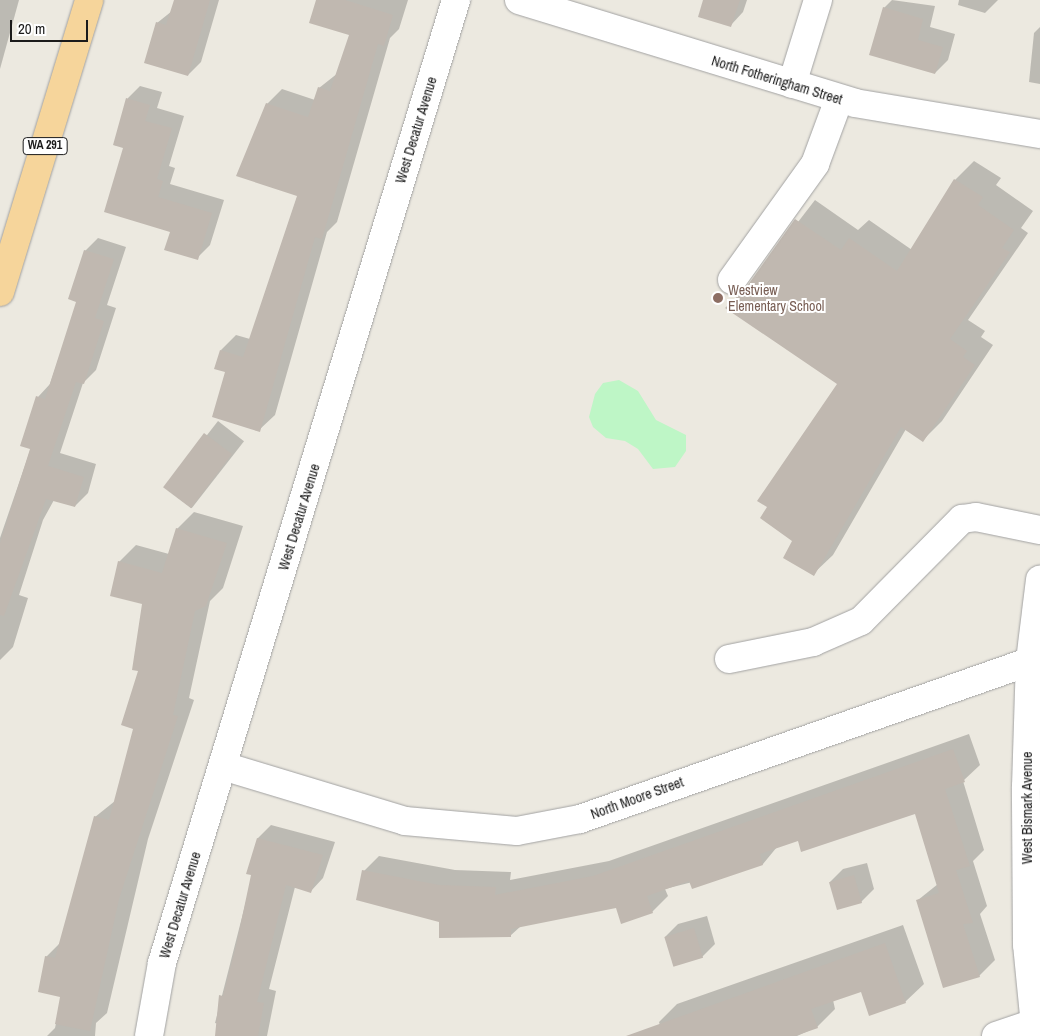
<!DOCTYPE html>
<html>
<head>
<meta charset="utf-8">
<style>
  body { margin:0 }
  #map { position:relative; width:1040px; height:1036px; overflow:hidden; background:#ece9e0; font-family:"Archivo Narrow",sans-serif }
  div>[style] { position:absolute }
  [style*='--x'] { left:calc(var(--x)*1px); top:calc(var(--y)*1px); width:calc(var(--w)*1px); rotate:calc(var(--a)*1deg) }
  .park>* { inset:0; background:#bef6c6 }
  .shadow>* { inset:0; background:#0003; transform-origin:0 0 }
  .building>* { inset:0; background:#c0b8b0; transform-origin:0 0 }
  .roads { filter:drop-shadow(0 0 1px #a2a2a2) drop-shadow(0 0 1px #a2a2a2) }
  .minor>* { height:28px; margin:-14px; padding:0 14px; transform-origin:14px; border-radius:14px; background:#fff }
  .major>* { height:28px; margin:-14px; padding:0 14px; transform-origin:14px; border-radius:14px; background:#f6d59b }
  .dots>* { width:14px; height:14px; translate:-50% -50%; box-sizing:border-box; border:2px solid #fff; border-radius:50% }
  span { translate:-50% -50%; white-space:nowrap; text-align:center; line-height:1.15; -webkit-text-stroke:4px #fff; paint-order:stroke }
  .shield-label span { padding:1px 4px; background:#fff; border:1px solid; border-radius:4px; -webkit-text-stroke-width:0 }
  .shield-label { font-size:12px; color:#1b1b1b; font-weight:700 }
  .street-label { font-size:14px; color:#1b1b1b }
  .education-label { font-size:14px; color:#785e54 }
  .left { translate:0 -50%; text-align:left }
  .scale { position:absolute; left:10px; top:20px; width:78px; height:22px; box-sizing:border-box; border:2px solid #1b1b1b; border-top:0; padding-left:6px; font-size:15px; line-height:18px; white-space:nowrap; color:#1b1b1b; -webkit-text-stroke:4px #fff; paint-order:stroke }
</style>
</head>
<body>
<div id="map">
  <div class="park">
    <i style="clip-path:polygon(619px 380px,638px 391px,656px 420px,686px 435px,686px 451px,675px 467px,653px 469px,638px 449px,625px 441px,606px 438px,593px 427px,589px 417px,595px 394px,603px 383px)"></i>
  </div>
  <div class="shadow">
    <i style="clip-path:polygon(0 0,19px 0,0 69px)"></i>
    <i style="clip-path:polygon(176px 0,219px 0,201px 62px,188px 75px,157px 23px,172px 11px)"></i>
    <i style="clip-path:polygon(317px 0,408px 0,399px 29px,390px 38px,337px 222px,327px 232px,275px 415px,259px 430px,227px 372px,221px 350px,236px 335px,250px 339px,298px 195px,238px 175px,267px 104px,282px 89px,315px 100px,319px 88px,338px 73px,350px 34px)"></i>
    <i style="clip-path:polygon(705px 0,747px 0,743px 12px,731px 25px)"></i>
    <i style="clip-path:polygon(892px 0,935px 6px,930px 27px,955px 34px,948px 60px,935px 73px,884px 8px)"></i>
    <i style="clip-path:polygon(959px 0,998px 0,985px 13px,958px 5px)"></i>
    <i style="clip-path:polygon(1040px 27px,1040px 84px,1029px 82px,1034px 33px)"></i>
    <i style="clip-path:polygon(140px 86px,162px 92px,157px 108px,184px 116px,169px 166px,175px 168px,170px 184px,224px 200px,210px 245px,197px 258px,171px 231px,124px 147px,114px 145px,128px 98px)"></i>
    <i style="clip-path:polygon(974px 161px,1001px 178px,996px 185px,1033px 211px,1021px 228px,1028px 233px,968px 320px,985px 331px,981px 337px,993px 345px,942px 421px,923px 440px,906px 429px,833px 555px,813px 574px,794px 540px,839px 384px,747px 288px,815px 200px,858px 230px,869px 220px,912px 250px,955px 180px)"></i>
    <i style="clip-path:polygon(98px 238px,126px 247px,107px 305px,116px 308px,96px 370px,83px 383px,60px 453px,96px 464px,88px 493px,75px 506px,54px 500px,43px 520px,19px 595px,28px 598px,13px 647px,0 660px,0 538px,31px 448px,38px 397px,50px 384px,78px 301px,85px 251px)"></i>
    <i style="left:218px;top:421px;width:33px;height:85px;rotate:38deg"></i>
    <i style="clip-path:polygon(194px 512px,243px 526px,223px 588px,210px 601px,189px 698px,194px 700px,148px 839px,107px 1013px,96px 1023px,95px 1036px,47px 1036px,55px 1028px,62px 996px,46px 957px,61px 942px,95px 817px,115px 801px,135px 728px,144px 603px,119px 562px,136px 545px,169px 554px,177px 529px)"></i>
    <i style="clip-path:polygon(969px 734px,980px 765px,963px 781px,984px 850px,973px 861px,987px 906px,980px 914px,995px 960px,979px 976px,918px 900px,938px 884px,916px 813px,798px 839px,777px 847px,763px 864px,665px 889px,668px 896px,652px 912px,617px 907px,521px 926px,510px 936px,440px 921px,364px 871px,379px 856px,455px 870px,511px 872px,510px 880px,609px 861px)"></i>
    <i style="clip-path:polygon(271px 825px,335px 842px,323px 878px,311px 891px,295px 887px,269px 989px,276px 991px,267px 1036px,217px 1036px,219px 1024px,215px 1023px,253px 874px,248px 873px,258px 838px)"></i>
    <i style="clip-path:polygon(867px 863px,874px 889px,861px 902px,830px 882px,843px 869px)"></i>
    <i style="clip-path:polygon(707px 916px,715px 944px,702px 957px,665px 937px,678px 924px)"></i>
    <i style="clip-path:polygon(903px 925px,924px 984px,905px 1002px,861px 991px,833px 1000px,835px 1009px,817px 1027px,797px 1036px,643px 1036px,661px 1029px,659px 1022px,677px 1004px)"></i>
  </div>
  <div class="building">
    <i style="clip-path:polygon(174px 0,210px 0,188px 76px,144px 63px,156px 22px,166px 25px)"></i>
    <i style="clip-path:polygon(316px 0,345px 0,393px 15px,384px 46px,378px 44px,322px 239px,315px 237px,260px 432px,212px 417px,225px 372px,214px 369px,220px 350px,243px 357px,297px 196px,236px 176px,266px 103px,308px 117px,318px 87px,330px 91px,349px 35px,309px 23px)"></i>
    <i style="clip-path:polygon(703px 0,740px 0,731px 27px,698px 17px)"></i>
    <i style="clip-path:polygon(883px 7px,923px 19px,918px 40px,943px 47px,935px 74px,869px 55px)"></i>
    <i style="clip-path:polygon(126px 98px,150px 105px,145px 121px,172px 128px,157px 179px,163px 181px,158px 197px,212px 213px,198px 260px,164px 250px,170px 232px,104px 212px,123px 148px,113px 145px)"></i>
    <i style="clip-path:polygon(954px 179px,983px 197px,978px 205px,1014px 230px,1002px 248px,1010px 252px,950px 339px,967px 351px,963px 357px,975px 365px,923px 442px,901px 427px,814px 576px,783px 558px,792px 541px,760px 518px,767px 507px,757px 501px,837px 384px,725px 308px,745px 289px,795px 219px,841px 250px,849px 238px,897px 271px)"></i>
    <i style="clip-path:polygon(84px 250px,114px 259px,95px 318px,104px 321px,84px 384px,76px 382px,48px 466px,84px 477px,75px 507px,46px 499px,4px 616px,0 615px,0 543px,30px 449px,20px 446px,36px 396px,45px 399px,76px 302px,68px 299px)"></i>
    <i style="left:204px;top:433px;width:35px;height:68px;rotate:37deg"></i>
    <i style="clip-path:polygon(176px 528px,227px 543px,206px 606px,195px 611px,173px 715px,178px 716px,119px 899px,90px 1031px,55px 1024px,60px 997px,38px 992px,45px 956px,55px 958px,94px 816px,109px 820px,133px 729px,121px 725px,138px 671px,132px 670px,142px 604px,110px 596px,118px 561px,162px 573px)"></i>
    <i style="clip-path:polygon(953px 749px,965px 782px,945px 789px,970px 866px,956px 870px,973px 923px,963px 924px,980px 977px,943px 988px,916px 900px,939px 893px,915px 814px,801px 852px,798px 841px,760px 854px,763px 865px,692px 889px,689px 881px,647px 896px,653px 913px,621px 924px,616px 908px,511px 929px,511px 937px,439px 938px,439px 922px,356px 900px,362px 870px,439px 885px,496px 887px,495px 895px,593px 876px)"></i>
    <i style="clip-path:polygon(257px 838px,323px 855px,311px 893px,286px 885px,257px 1002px,264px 1003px,258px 1036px,215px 1036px,219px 995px,223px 996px,236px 946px,251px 875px,246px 874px)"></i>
    <i style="left:854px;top:875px;width:29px;height:26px;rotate:74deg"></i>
    <i style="left:694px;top:928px;width:31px;height:31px;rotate:73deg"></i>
    <i style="clip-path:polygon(885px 943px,906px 1003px,869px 1016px,861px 992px,811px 1009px,818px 1028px,795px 1036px,626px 1036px)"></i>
  </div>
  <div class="roads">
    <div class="minor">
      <i style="--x:519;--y:0;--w:351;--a:17"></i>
      <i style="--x:855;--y:103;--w:188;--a:9.5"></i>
      <i style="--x:792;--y:84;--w:88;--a:-72.8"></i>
      <i style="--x:732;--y:280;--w:143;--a:-54.4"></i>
      <i style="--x:815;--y:164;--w:69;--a:-69.7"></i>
      <i style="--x:729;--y:659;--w:86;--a:-11.4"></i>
      <i style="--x:813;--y:642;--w:52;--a:-23.6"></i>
      <i style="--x:861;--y:621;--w:144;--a:-45.3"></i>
      <i style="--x:962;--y:519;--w:14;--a:-8"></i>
      <i style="--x:976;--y:517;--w:65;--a:11.5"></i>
      <i style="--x:223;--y:766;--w:190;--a:16.8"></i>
      <i style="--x:405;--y:821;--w:112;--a:5.1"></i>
      <i style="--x:517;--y:831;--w:64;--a:-10.8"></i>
      <i style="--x:580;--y:819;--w:487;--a:-19.3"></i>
      <i style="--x:149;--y:1036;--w:74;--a:-79.9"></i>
      <i style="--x:162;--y:963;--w:1007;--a:-73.02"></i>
      <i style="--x:996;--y:1036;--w:46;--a:-18.8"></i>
      <i style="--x:1036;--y:1036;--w:91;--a:-95.6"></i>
      <i style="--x:1027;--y:945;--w:158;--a:-90.4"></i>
      <i style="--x:1026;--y:787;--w:126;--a:-88.2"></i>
      <i style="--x:1030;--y:661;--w:82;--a:-83"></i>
    </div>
    <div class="major">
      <i style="--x:0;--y:292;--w:305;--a:-73"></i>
    </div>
  </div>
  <div class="dots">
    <i style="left:718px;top:298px;background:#8d6e63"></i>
  </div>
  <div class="shield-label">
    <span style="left:45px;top:146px">WA 291</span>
  </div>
  <div class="street-label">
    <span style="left:777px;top:80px;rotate:17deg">North Fotheringham Street</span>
    <span style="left:416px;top:130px;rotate:-73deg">West Decatur Avenue</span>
    <span style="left:299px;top:517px;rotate:-73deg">West Decatur Avenue</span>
    <span style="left:637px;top:798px;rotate:-20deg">North Moore Street</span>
    <span style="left:1027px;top:808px;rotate:-90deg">West Bismark Avenue</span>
    <span style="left:180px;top:905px;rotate:-73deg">West Decatur Avenue</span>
  </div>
  <div class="education-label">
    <span class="left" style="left:728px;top:298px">Westview<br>Elementary School</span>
  </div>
  <div class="scale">20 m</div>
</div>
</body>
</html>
